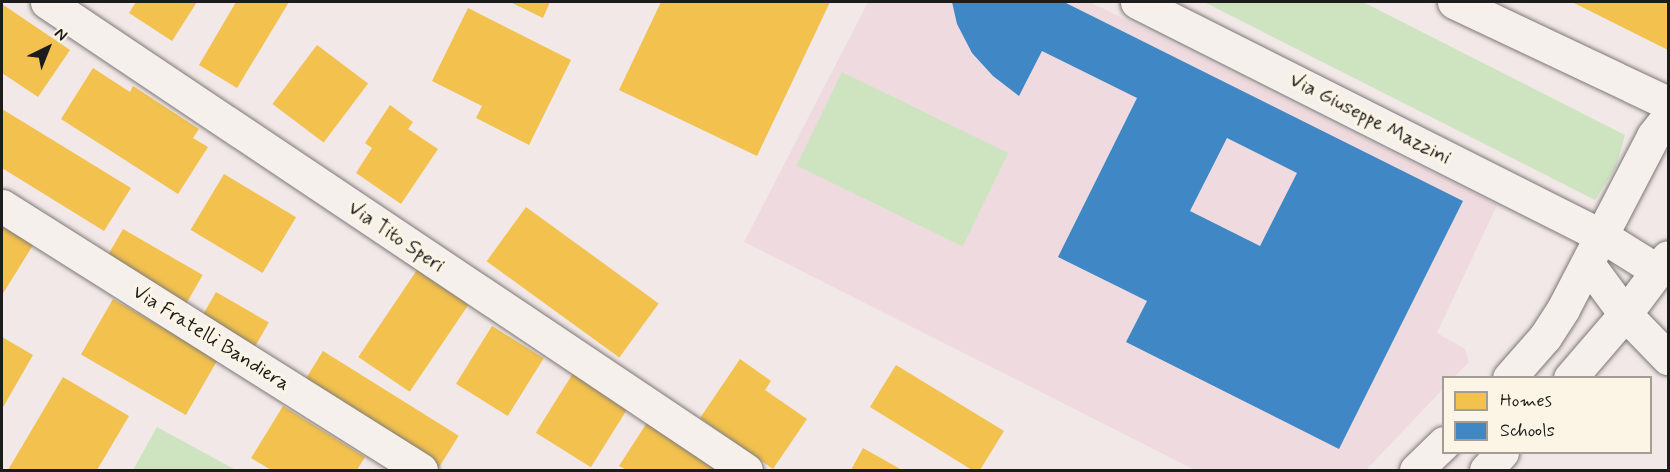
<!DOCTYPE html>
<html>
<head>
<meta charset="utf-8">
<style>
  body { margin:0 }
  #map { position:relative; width:1670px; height:472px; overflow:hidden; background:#f2e8e7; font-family:Mynerve,sans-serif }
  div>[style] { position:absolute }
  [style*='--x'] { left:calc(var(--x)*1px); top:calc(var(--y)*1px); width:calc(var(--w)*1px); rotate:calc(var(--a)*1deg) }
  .built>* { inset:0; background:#efdbdf }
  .green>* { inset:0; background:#cee4c0; transform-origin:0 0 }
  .homes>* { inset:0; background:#f2c14e; transform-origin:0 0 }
  .schools>* { inset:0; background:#3f88c5 }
  .roads { filter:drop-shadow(0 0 2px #7c7877) drop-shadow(0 0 2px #7c7877) }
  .minor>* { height:33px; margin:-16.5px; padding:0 16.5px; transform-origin:16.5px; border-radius:16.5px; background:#f5f0eb }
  span { translate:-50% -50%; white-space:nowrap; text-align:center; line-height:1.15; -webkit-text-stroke:6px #fcf5e5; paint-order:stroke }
  .street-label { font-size:20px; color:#1c1c1c }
  .frame { position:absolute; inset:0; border:3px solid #1c1c1c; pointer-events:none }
  .legend { position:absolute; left:1442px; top:376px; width:210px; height:78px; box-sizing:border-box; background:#fcf5e5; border:2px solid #a29e95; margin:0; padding:8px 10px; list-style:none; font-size:18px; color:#1c1c1c }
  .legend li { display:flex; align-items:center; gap:12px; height:30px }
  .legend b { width:30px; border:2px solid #a29e95 }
  .north { position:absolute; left:18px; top:18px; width:60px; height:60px; -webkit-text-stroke:4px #fcf5e5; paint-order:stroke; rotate:43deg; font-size:16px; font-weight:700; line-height:24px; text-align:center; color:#1c1c1c }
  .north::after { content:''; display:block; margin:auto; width:21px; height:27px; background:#1c1c1c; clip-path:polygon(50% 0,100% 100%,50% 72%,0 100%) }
</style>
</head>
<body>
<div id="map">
  <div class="built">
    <i style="clip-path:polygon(868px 2px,1090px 2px,1497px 205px,1437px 333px,1465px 349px,1469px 362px,1454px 377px,1444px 378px,1443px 389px,1366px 470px,1195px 470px,744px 242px)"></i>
  </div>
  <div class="green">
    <i style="clip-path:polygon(1204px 2px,1363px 2px,1625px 135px,1616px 167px,1595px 200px)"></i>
    <i style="left:842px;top:72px;width:185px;height:104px;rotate:26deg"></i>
    <i style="clip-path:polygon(157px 427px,236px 470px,133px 470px)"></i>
  </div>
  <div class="homes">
    <i style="clip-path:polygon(136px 2px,197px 2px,172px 41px,129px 13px)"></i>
    <i style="clip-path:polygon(236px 2px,289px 2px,237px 88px,199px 65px)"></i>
    <i style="clip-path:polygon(510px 2px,550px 2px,543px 18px)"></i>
    <i style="clip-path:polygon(661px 2px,830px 2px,757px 156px,619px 90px)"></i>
    <i style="clip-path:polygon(1572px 2px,1668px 2px,1668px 50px)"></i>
    <i style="clip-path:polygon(2px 4px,70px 50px,38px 97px,2px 73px)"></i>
    <i style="clip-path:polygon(468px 8px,571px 60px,529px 145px,476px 118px,482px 106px,432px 81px)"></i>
    <i style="left:317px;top:45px;width:64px;height:74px;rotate:37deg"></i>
    <i style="clip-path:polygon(93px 68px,130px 92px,133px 86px,199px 129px,193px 138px,208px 147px,178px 194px,61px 119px)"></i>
    <i style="clip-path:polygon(390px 105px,413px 122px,408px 129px,438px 149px,401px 204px,356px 173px,372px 148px,365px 143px)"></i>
    <i style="clip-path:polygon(2px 109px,131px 188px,104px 231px,2px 168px)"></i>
    <i style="left:224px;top:174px;width:84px;height:65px;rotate:31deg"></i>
    <i style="left:526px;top:207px;width:164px;height:67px;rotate:36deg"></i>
    <i style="clip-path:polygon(2px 220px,35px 242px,2px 295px)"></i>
    <i style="left:123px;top:229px;width:92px;height:38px;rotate:30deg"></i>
    <i style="left:417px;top:270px;width:62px;height:105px;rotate:34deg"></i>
    <i style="left:216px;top:292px;width:61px;height:30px;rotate:30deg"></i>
    <i style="left:113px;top:299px;width:121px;height:64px;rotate:30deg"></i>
    <i style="left:492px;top:326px;width:61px;height:68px;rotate:32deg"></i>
    <i style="clip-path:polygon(2px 337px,33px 355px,2px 409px)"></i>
    <i style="left:323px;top:351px;width:160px;height:38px;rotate:32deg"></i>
    <i style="clip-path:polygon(740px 359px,771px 381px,765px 390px,807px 419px,773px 469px,700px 418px)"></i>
    <i style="clip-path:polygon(896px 365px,1004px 431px,980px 470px,972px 470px,870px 407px)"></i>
    <i style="left:575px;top:370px;width:65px;height:74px;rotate:32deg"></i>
    <i style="clip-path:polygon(63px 377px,129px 416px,97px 470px,8px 470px)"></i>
    <i style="clip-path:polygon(283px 406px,365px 457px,357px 470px,271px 470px,251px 458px)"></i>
    <i style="clip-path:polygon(648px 421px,726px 470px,627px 470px,619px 466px)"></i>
    <i style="clip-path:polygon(863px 448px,902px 470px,851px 470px)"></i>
  </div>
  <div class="schools">
    <i style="clip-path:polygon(evenodd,952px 2px,1064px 2px,1463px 201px,1339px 449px,1126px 342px,1147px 301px,1058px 257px,1137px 98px,1042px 51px,1019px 96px,993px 76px,972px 53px,957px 24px,952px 2px,1227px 138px,1297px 173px,1260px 246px,1190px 211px,1227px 138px)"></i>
  </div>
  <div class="roads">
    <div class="minor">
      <i style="--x:47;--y:2;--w:841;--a:33.8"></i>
      <i style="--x:1137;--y:2;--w:521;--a:26.71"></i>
      <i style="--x:1602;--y:236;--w:66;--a:32"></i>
      <i style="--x:1454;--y:2;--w:237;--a:25.3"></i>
      <i style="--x:2;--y:206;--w:495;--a:32.2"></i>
      <i style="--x:1588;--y:264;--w:62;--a:53.5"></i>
      <i style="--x:1625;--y:314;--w:62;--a:45.7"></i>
      <i style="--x:1509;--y:378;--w:55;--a:-48.7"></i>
      <i style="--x:1545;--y:337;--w:33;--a:-57"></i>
      <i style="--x:1563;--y:309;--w:195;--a:-62.5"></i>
      <i style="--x:1653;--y:136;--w:24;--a:-52"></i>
      <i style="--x:1570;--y:378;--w:84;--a:-49.3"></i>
      <i style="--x:1625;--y:314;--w:71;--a:-53"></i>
      <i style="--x:1416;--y:470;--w:39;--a:-44"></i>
      <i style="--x:1486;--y:470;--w:24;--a:-48"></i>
    </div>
  </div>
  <div class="street-label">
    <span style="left:1370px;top:119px;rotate:27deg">Via Giuseppe Mazzini</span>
    <span style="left:396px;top:237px;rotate:34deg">Via Tito Speri</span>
    <span style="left:211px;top:338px;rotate:32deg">Via Fratelli Bandiera</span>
  </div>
  <div class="frame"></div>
  <ul class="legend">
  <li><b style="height:16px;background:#f2c14e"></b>Homes</li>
  <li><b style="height:16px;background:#3f88c5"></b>Schools</li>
  </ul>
  <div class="north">N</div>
</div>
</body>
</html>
